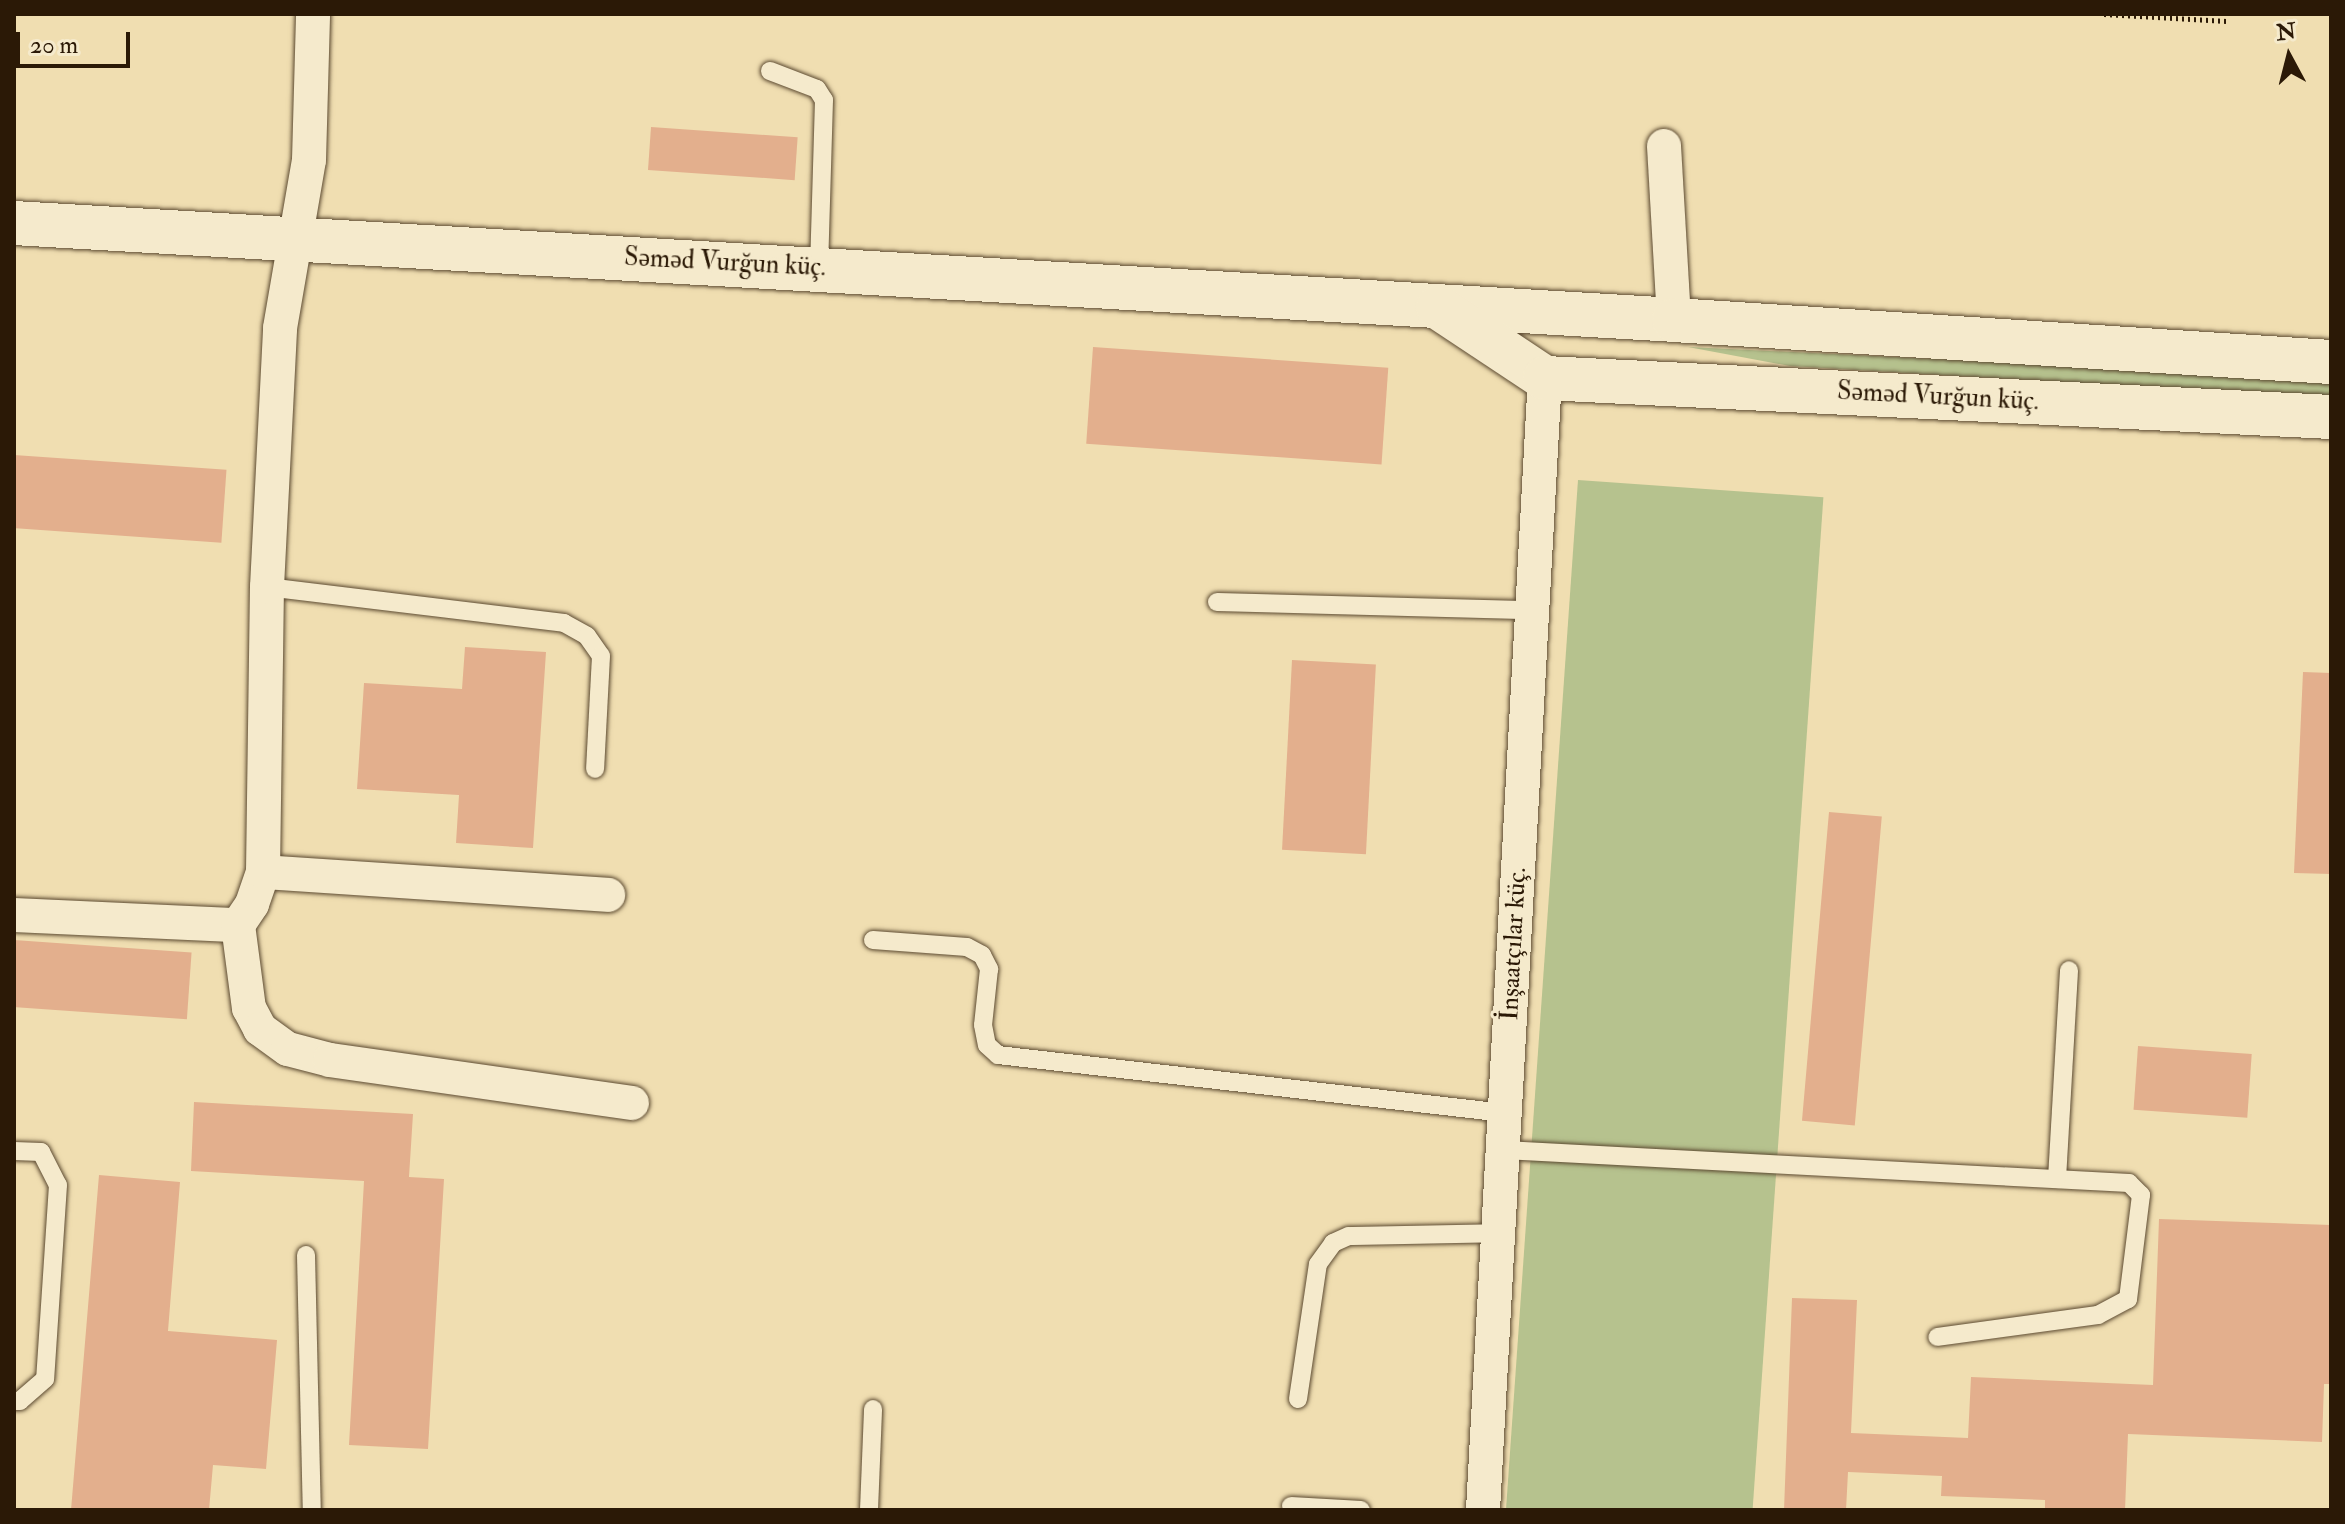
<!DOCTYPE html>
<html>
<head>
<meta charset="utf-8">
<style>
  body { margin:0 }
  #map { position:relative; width:2345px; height:1524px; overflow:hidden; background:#f0deb1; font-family:"IM FELL Double Pica",serif }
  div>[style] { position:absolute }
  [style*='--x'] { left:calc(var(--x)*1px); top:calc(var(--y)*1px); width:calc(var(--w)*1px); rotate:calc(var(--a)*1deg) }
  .green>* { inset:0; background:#b6c28e; transform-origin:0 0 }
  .building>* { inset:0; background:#e3af8d; transform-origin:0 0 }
  .path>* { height:5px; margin-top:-2.5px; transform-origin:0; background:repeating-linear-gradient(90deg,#2b1906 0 2px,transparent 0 6px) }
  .roads { filter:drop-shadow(0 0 2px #5c4a31) drop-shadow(0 0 2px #5c4a31) }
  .service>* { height:18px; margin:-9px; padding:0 9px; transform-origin:9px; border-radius:9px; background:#f5eacc }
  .minor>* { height:34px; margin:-17px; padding:0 17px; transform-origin:17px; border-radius:17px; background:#f5eacc }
  .secondary>* { height:44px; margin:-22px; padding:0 22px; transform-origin:22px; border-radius:22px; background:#f5eacc }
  span { translate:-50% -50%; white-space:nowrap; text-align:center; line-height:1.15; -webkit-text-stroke:6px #f5eacc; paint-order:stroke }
  .street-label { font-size:26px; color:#2b1906 }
  .frame { position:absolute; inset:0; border:16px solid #2b1906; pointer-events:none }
  .north { position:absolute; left:2249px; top:16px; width:80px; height:80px; -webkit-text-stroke:6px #f5eacc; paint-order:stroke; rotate:353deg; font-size:22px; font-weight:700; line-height:32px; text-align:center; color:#2b1906 }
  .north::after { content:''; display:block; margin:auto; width:28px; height:36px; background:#2b1906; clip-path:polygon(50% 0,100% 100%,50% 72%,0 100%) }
  .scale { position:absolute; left:16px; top:32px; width:114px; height:36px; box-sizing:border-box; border:4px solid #2b1906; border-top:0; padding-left:10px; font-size:24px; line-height:28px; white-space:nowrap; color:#2b1906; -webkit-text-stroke:6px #f5eacc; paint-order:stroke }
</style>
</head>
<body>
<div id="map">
  <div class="green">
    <i style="clip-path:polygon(1688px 347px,2331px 378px,2331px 398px,1790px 366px)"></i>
    <i style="left:1578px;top:480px;width:246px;height:1032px;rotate:4deg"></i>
  </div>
  <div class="building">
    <i style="left:651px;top:127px;width:147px;height:43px;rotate:4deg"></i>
    <i style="left:1093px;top:347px;width:296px;height:97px;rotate:4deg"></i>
    <i style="left:14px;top:455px;width:213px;height:73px;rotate:4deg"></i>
    <i style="clip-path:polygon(465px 647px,546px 652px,533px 848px,456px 843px,459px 795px,357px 789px,364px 683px,462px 689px)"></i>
    <i style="left:1292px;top:660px;width:84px;height:190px;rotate:3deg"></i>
    <i style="clip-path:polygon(2303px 672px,2331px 673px,2331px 874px,2294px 873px)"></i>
    <i style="left:1829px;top:812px;width:53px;height:310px;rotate:5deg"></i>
    <i style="left:14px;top:940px;width:178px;height:67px;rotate:4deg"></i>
    <i style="left:2138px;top:1046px;width:114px;height:64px;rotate:4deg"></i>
    <i style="clip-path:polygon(194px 1102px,413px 1114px,409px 1177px,444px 1179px,428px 1449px,349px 1445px,364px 1181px,191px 1171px)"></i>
    <i style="clip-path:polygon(99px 1175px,180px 1182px,168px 1331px,277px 1340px,266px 1469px,213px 1465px,209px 1510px,71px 1510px)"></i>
    <i style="clip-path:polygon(2159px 1219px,2331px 1225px,2331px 1384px,2324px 1384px,2322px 1442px,2128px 1434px,2125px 1510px,2045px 1510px,2045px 1500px,1941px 1496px,1942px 1476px,1848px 1472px,1846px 1510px,1784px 1510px,1792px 1298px,1857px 1300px,1851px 1433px,1968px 1438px,1971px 1377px,2153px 1385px)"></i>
  </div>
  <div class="path">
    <i style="--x:2104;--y:14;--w:123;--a:3.3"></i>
  </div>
  <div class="roads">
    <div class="service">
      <i style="--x:770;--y:71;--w:50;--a:21"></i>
      <i style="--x:817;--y:89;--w:13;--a:58"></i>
      <i style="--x:824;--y:100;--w:168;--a:91.7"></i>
      <i style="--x:267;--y:587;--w:299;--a:6.9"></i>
      <i style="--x:564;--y:623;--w:26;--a:29"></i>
      <i style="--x:587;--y:636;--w:24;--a:55"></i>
      <i style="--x:601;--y:656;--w:113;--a:93"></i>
      <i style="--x:1217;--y:602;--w:315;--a:1.5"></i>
      <i style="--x:873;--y:940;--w:94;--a:4.3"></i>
      <i style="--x:967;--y:947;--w:17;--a:28"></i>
      <i style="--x:982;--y:955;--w:16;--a:63"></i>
      <i style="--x:989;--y:969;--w:56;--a:96.1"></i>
      <i style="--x:983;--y:1025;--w:20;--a:79"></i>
      <i style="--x:987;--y:1045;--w:15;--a:42"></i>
      <i style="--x:998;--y:1055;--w:510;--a:6.53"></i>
      <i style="--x:1504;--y:1150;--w:626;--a:3.02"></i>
      <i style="--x:2129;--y:1183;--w:17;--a:45"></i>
      <i style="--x:2141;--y:1195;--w:105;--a:97.1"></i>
      <i style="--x:2128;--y:1299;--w:34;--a:152"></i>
      <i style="--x:2098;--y:1315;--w:162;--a:172.2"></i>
      <i style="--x:14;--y:1151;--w:27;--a:2"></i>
      <i style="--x:41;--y:1152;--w:37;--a:63"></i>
      <i style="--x:58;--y:1185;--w:194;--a:93.8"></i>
      <i style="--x:45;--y:1379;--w:33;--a:139"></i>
      <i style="--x:20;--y:1401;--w:6;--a:180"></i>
      <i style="--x:2057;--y:1179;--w:209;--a:-86.7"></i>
      <i style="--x:306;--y:1255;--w:255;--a:88.7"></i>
      <i style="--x:1298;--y:1399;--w:136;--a:-81.6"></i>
      <i style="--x:1318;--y:1264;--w:26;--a:-54"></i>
      <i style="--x:1333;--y:1243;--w:17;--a:-24"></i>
      <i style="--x:1349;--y:1236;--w:150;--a:-1.1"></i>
      <i style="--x:1291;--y:1506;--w:70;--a:3.3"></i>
      <i style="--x:869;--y:1510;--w:101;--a:-87.7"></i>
    </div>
    <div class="minor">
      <i style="--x:1664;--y:146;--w:174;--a:86.7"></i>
      <i style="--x:263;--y:872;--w:346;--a:3.8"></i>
      <i style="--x:14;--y:915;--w:224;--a:2.6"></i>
      <i style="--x:238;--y:925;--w:25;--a:-56"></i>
      <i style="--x:252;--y:904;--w:34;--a:-71"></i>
      <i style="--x:263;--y:872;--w:285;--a:-89.2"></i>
      <i style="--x:267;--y:587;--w:259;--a:-87.1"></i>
      <i style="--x:280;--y:328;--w:170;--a:-80.2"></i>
      <i style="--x:309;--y:160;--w:146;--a:-88.4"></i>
      <i style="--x:238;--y:925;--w:84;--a:82.5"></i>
      <i style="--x:249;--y:1008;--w:24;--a:62"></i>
      <i style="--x:260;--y:1029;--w:34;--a:36"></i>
      <i style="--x:288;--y:1049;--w:43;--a:14.7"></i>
      <i style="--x:330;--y:1060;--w:305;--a:8.1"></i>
      <i style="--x:1483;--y:1510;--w:1134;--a:-86.87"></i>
    </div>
    <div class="secondary">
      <i style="--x:14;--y:223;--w:1663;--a:3.34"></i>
      <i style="--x:1674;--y:320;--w:658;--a:3.66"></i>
      <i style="--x:1438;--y:307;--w:128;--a:33.6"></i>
      <i style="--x:1545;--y:378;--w:787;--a:2.84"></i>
    </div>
  </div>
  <div class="street-label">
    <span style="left:725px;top:263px;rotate:3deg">Səməd Vurğun küç.</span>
    <span style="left:1938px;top:397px;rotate:3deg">Səməd Vurğun küç.</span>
    <span style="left:1514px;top:944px;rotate:-87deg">İnşaatçılar küç.</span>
  </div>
  <div class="frame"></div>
  <div class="north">N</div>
  <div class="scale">20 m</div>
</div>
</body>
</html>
